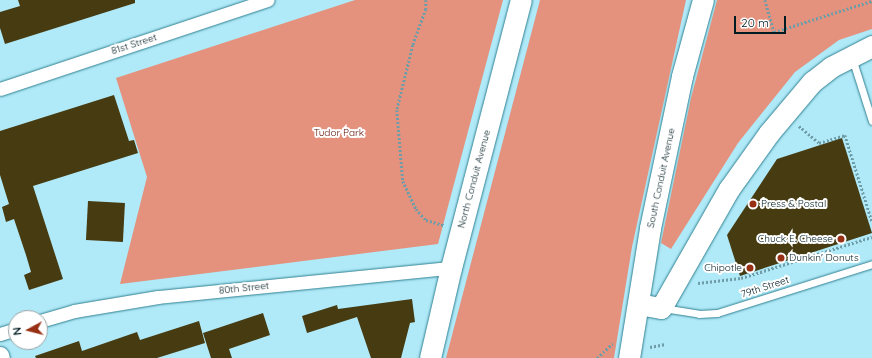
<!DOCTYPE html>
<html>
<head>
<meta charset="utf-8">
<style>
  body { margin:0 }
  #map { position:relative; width:872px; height:358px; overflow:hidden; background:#b0e9f7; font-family:Quicksand,sans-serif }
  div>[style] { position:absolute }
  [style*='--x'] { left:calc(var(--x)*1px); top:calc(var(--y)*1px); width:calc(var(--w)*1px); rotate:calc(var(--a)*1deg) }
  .green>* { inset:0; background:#e4927d }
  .building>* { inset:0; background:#463b11; transform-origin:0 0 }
  .path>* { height:2.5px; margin-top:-1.25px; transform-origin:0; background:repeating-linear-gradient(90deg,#6e9ca7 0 2px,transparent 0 4px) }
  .roads { filter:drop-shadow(0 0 1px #2f8092) drop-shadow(0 0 1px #2f8092) }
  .service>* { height:7px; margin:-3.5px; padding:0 3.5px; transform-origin:3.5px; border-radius:3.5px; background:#fff }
  .minor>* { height:13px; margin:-6.5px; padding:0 6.5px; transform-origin:6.5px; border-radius:6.5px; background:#fff }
  .tertiary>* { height:17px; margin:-8.5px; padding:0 8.5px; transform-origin:8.5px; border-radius:8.5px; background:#fff }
  .primary>* { height:21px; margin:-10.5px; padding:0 10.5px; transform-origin:10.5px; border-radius:10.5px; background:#fff }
  .dots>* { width:11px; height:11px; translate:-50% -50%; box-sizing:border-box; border:2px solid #fff; border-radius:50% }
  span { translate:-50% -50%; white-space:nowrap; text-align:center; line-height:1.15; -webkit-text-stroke:4px #fff; paint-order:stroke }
  .street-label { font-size:10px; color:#001c23 }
  .park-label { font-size:10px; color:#5b0e00 }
  .poi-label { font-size:10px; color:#001c23 }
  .left { translate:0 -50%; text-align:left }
  .right { translate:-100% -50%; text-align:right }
  .north { position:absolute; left:8px; top:310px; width:40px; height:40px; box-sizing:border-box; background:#fff; border:1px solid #99a4a7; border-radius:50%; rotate:263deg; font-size:11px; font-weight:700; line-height:16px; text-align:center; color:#001c23 }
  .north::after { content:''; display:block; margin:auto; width:14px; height:18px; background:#972f14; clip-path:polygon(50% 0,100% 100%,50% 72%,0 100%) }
  .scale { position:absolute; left:734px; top:16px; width:52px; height:18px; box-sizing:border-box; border:2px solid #001c23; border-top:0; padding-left:5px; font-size:12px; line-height:14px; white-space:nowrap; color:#001c23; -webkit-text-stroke:3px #fff; paint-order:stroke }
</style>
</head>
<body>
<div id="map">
  <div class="green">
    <i style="clip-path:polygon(355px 0,503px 0,438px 244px,120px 284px,147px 177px,116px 78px)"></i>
    <i style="clip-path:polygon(540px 0,686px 0,632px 247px,614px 358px,446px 358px)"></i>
    <i style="clip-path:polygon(717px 0,872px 0,872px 29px,839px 40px,795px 72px,738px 143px,671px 249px,661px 243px,691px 98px)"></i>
  </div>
  <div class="building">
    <i style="clip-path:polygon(18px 0,135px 0,135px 3px,5px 44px,0 28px,0 12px,20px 6px)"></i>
    <i style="clip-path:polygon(114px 95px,129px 141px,134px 140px,138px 153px,33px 186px,63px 279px,29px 290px,24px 275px,31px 272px,26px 255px,14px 219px,6px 222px,2px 207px,9px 204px,0 175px,0 131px)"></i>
    <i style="clip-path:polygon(842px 138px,872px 233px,740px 276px,727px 235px,777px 159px)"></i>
    <i style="left:88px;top:201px;width:37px;height:39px;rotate:3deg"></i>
    <i style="clip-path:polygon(412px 299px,415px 322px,410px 323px,401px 358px,371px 358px,357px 317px,307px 333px,302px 316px,337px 305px,338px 309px)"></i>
    <i style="clip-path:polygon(263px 313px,270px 335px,229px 349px,232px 358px,211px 358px,203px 333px)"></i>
    <i style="clip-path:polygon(199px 321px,205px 343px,157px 358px,36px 358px,35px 356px,79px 341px,82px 351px,137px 332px,140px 340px)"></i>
  </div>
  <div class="path">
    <i style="--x:426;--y:0;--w:9;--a:90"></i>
    <i style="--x:426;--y:9;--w:38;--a:110"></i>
    <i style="--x:413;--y:45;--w:67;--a:103.8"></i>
    <i style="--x:397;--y:110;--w:71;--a:85.2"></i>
    <i style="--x:403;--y:181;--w:31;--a:65"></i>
    <i style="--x:416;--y:209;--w:15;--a:48"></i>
    <i style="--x:426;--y:220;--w:19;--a:16"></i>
    <i style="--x:765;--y:0;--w:33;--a:74"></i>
    <i style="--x:774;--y:32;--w:103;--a:-17.6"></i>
    <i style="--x:799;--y:126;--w:26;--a:40"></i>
    <i style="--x:819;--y:143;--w:27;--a:-17"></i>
    <i style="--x:845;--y:135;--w:90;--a:72.6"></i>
    <i style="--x:698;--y:283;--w:43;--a:-6.6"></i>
    <i style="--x:741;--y:278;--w:137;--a:-17.4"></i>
    <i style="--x:650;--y:347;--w:16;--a:-11"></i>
    <i style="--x:597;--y:358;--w:21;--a:-43"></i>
  </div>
  <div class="roads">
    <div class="service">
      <i style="--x:852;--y:58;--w:66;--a:72.4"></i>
      <i style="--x:663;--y:308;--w:36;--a:9"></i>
      <i style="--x:699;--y:314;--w:18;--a:-3"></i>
      <i style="--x:717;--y:313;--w:163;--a:-17.5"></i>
    </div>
    <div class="minor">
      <i style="--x:0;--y:89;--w:282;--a:-18.4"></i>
      <i style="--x:40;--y:321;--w:35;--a:-16"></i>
      <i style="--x:74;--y:311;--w:85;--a:-9.5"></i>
      <i style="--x:158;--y:297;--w:294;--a:-5.7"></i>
      <i style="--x:0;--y:334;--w:17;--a:-17"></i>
    </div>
    <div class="tertiary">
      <i style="--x:0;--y:355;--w:3;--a:72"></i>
    </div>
    <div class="primary">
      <i style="--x:638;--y:304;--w:23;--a:10"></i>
      <i style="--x:661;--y:308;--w:137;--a:-60.3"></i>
      <i style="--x:729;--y:189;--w:69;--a:-54.5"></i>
      <i style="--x:769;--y:133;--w:67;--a:-49.9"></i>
      <i style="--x:812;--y:82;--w:24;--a:-38"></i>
      <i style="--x:831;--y:67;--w:46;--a:-27.1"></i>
      <i style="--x:430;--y:358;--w:92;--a:-76.9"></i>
      <i style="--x:451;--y:268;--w:277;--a:-75.4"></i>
      <i style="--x:629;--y:358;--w:132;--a:-80.8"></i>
      <i style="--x:650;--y:228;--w:155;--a:-78.1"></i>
      <i style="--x:682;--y:76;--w:79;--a:-74.6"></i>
    </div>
  </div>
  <div class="dots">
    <i style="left:753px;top:204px;background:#972f14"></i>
    <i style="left:841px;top:239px;background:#972f14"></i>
    <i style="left:781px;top:258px;background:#972f14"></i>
    <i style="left:750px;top:268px;background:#972f14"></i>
  </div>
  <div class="street-label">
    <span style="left:134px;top:44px;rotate:-18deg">81st Street</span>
    <span style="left:661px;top:178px;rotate:-78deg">South Conduit Avenue</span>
    <span style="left:474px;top:179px;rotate:-75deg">North Conduit Avenue</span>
    <span style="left:765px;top:287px;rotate:-18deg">79th Street</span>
    <span style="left:244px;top:288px;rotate:-6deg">80th Street</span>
  </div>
  <div class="park-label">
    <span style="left:339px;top:133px">Tudor Park</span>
  </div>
  <div class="poi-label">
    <span class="left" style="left:761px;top:204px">Press &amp; Postal</span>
    <span class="right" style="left:833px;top:239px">Chuck E. Cheese</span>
    <span class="left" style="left:789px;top:258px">Dunkin' Donuts</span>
    <span class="right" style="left:742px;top:268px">Chipotle</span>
  </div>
  <div class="north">N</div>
  <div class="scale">20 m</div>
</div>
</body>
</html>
